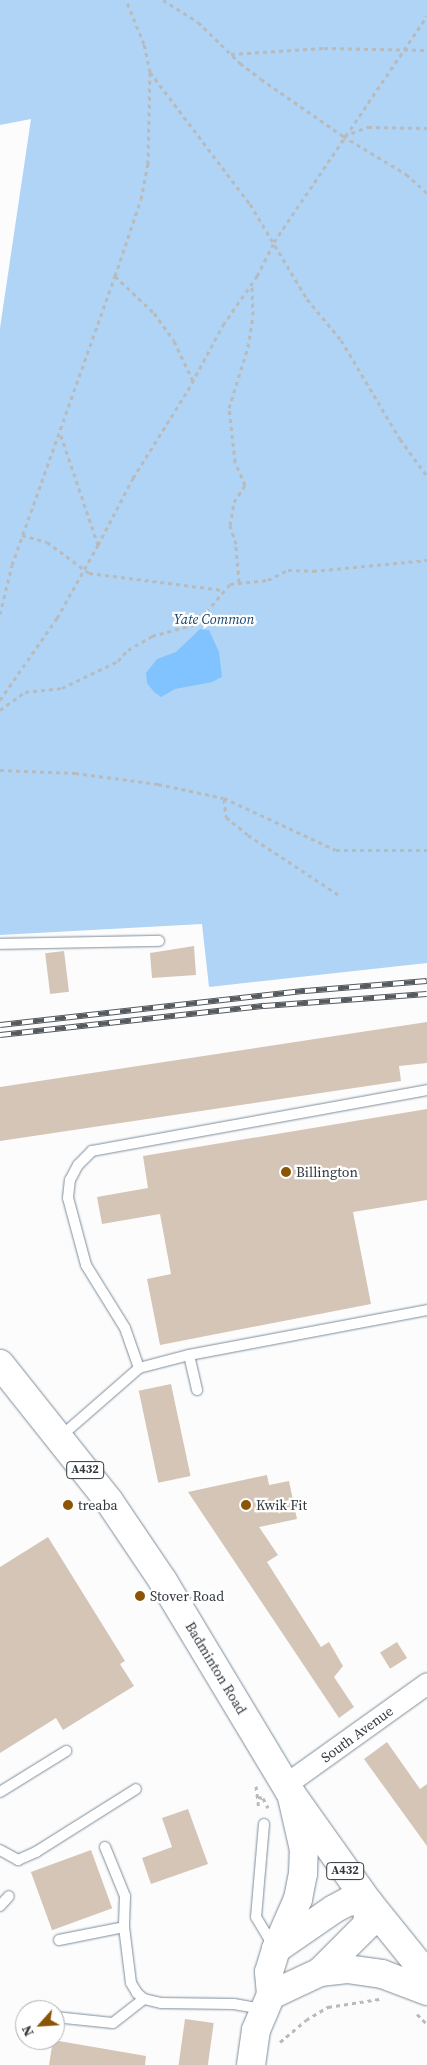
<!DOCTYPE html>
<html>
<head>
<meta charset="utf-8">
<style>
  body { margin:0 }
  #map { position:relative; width:427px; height:2065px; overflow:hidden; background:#fcfcfc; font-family:"Source Serif 4",serif }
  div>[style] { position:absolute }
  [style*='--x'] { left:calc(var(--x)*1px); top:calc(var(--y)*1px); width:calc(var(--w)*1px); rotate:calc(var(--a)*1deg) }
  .green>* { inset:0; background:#afd4f6 }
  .water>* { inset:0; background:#81c3fe }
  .building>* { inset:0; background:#d4c5b6; transform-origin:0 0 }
  .path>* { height:3px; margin-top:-1.5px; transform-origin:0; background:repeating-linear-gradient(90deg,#b8babc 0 4px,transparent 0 8px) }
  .roads { filter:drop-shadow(0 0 1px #7e8c9a) drop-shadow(0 0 1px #7e8c9a) }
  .service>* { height:10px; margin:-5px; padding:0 5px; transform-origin:5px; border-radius:5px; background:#fff }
  .minor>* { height:21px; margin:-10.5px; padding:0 10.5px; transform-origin:10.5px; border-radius:10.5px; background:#fff }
  .secondary>* { height:28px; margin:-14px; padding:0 14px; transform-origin:14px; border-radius:14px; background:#fff }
  .primary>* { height:28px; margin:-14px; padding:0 14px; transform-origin:14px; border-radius:14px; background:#fff }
  .rail>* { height:5.5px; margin-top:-2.75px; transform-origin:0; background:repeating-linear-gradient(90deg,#fff 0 11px,#555a5f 0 22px); box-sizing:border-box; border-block:1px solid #555a5f }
  .dots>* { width:14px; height:14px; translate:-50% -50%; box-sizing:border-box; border:2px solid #fff; border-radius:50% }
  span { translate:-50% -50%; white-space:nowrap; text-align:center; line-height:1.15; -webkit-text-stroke:4.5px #fff; paint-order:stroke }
  .shield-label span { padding:1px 4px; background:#fff; border:1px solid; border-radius:4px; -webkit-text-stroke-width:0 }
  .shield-label { font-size:12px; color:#31373d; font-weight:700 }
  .park-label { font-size:14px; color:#14446a; font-style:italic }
  .poi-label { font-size:14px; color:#31373d }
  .left { translate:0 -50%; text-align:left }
  .street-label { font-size:14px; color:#31373d }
  .north { position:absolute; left:15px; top:2000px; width:50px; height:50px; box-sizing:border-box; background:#fff; border:1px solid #adafb1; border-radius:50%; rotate:244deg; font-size:14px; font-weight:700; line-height:20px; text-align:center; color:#31373d }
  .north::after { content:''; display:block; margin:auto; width:18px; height:22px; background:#8b5505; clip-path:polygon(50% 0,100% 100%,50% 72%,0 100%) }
</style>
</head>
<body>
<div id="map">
  <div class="green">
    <i style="clip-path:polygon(0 0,427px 0,427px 963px,209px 987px,202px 924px,0 935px,0 328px,31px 119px,0 125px)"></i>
  </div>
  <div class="water">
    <i style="clip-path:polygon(200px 629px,209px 630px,219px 652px,222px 677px,212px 682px,175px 689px,161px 697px,154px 692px,147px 683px,146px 673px,157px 659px,176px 652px)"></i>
  </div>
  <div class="building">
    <i style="clip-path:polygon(194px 946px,196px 975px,152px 978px,150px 953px)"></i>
    <i style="left:64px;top:951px;width:41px;height:19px;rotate:83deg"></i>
    <i style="clip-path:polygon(427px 1022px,427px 1063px,399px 1066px,401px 1081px,0 1141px,0 1087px)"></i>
    <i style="clip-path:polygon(427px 1109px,427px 1200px,353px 1212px,371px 1304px,160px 1345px,147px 1279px,171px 1274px,160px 1214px,102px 1224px,97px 1197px,148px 1188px,143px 1156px)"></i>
    <i style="left:171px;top:1384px;width:94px;height:33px;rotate:78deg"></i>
    <i style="clip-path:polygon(267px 1475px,269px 1485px,289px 1481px,297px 1519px,259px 1527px,278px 1555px,267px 1562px,321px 1647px,329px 1642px,343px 1666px,334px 1677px,354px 1707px,339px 1718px,188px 1492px)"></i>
    <i style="clip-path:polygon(48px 1537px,125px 1661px,120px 1664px,134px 1686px,63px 1730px,56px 1718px,0 1753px,0 1567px)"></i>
    <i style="left:397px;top:1642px;width:19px;height:20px;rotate:58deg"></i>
    <i style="clip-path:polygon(387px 1742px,420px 1789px,427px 1784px,427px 1846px,364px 1759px)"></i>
    <i style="clip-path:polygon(188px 1809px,208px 1864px,151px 1884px,142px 1858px,172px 1847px,162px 1818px)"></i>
    <i style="left:91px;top:1850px;width:62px;height:64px;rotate:70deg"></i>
    <i style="left:185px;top:2019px;width:29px;height:47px;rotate:8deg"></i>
    <i style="clip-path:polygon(53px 2040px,146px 2056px,145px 2065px,49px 2065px)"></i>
  </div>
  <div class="path">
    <i style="--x:163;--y:0;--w:41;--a:32.2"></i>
    <i style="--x:198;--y:22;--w:59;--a:44.3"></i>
    <i style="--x:240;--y:63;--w:26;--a:37"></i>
    <i style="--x:261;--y:79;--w:100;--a:34.8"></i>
    <i style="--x:343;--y:136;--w:74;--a:31.1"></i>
    <i style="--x:406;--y:174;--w:28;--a:42"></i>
    <i style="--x:231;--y:54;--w:93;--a:-3.7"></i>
    <i style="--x:324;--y:48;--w:103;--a:1.1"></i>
    <i style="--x:150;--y:72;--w:166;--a:52.9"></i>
    <i style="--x:250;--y:204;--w:111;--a:59"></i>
    <i style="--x:307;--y:299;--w:53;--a:50.3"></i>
    <i style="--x:341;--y:340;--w:115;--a:59.2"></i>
    <i style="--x:400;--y:439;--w:46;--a:53.9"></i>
    <i style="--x:344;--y:136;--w:26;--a:-21"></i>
    <i style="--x:368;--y:127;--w:59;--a:1"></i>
    <i style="--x:115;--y:276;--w:54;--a:43.5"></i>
    <i style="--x:154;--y:313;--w:34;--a:54"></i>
    <i style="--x:174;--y:341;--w:44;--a:64.6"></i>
    <i style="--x:22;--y:535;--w:26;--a:16"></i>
    <i style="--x:47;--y:542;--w:52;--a:36.4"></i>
    <i style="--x:89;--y:573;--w:135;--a:7.2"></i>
    <i style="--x:98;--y:545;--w:76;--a:-62.4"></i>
    <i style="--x:133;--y:478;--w:104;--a:-58"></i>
    <i style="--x:188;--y:390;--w:74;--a:-61.7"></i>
    <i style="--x:223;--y:325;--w:60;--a:-55.2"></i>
    <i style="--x:257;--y:276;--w:38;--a:-63"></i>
    <i style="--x:274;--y:242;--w:273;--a:-55.9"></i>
    <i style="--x:239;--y:582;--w:38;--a:-95"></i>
    <i style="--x:236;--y:544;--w:20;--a:-108"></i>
    <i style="--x:230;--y:525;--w:23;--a:-80"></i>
    <i style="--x:234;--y:502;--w:20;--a:-57"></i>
    <i style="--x:245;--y:485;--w:25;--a:-113"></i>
    <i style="--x:235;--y:462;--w:54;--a:-96.3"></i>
    <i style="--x:229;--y:408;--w:64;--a:-72.7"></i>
    <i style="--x:248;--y:347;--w:32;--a:-81"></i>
    <i style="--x:253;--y:315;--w:30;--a:-92"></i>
    <i style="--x:0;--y:614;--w:50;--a:-76.2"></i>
    <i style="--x:12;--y:565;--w:307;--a:-70.4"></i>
    <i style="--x:115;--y:276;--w:81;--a:-71.3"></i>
    <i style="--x:141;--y:199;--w:36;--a:-79"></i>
    <i style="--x:148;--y:164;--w:92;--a:-88.8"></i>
    <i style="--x:150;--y:72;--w:29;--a:-102"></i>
    <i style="--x:144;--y:44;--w:48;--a:-112.2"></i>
    <i style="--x:0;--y:700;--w:100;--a:-55.2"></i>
    <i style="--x:57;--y:618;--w:84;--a:-60.7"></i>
    <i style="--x:98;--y:545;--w:118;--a:-108.7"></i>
    <i style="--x:0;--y:710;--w:31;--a:-36"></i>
    <i style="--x:25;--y:692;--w:37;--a:-6"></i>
    <i style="--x:62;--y:688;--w:62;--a:-25.7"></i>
    <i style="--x:118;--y:661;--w:15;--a:-48"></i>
    <i style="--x:128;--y:650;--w:28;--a:-30"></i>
    <i style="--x:152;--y:636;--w:46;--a:-15.3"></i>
    <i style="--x:196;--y:624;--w:52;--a:-49.6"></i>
    <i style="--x:230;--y:584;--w:38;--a:-6"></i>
    <i style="--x:268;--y:580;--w:22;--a:-27"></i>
    <i style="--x:288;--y:570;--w:25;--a:2"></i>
    <i style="--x:313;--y:571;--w:115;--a:-5.5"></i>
    <i style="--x:0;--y:770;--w:75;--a:2.3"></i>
    <i style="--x:75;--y:773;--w:84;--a:7.5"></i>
    <i style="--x:158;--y:784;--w:67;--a:12"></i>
    <i style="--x:224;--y:798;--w:123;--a:24.9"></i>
    <i style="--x:336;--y:850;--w:91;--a:0"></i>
    <i style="--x:224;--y:799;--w:18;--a:84"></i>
    <i style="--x:226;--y:817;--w:28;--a:39"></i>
    <i style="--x:248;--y:835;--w:109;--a:33.4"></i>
    <i style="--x:256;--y:1786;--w:23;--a:83"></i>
    <i style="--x:258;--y:1797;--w:5;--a:11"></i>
    <i style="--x:263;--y:1798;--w:11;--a:63"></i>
    <i style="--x:417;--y:2014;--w:14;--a:45"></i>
    <i style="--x:280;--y:2042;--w:34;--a:-40"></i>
    <i style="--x:306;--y:2020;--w:26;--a:-31"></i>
    <i style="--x:328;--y:2007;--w:52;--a:-8.9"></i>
  </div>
  <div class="roads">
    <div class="service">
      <i style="--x:0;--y:944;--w:159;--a:-1.1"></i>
      <i style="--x:189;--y:1355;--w:242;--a:-10.7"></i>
      <i style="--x:139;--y:1368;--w:42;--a:-109.3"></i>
      <i style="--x:125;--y:1328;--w:74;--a:-121.8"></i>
      <i style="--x:86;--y:1265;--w:69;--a:-105"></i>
      <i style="--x:68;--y:1198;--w:18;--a:-84"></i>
      <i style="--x:70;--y:1180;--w:17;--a:-62"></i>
      <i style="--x:78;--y:1165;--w:20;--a:-45"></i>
      <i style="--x:92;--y:1151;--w:341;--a:-10.3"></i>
      <i style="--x:60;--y:1437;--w:105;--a:-41.1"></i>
      <i style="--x:139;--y:1368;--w:52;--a:-14.6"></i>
      <i style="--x:189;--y:1355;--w:36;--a:77"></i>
      <i style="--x:0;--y:1792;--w:78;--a:-31.8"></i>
      <i style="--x:264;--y:1824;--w:93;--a:94.9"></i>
      <i style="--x:256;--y:1917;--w:35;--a:59"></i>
      <i style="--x:105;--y:1847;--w:53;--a:67.8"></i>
      <i style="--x:125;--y:1896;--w:31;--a:92"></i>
      <i style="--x:124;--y:1927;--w:56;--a:82.9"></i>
      <i style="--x:131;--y:1983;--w:12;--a:59"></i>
      <i style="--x:137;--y:1993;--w:9;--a:41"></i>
      <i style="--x:144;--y:1999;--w:17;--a:13"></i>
      <i style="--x:161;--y:2003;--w:73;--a:0.8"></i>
      <i style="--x:234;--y:2004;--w:28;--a:10"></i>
      <i style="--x:0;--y:1850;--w:21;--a:29"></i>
      <i style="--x:18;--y:1860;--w:20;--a:-24"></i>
      <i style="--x:36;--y:1852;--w:118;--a:-32.2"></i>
      <i style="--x:0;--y:1906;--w:13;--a:-48"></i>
      <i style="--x:59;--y:1940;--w:66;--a:-11.3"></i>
      <i style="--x:55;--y:2017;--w:58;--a:5.9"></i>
      <i style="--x:113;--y:2023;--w:39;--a:-38"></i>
    </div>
    <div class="minor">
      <i style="--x:286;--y:1784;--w:173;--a:-35.6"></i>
    </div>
    <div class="secondary">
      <i style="--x:276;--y:1949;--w:70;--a:-34.6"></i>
      <i style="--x:334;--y:1909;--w:17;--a:-28"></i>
      <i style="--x:349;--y:1901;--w:20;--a:6"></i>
      <i style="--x:369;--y:1903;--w:22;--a:95"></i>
      <i style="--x:367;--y:1925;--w:66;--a:135"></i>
      <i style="--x:271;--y:1995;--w:54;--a:-25.1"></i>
      <i style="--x:320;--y:1972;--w:27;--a:-6"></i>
      <i style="--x:347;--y:1969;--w:35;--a:8"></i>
      <i style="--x:382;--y:1974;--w:48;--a:20.7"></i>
      <i style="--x:251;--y:2065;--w:35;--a:-82"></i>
      <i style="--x:256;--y:2030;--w:38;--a:-67"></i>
      <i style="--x:271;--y:1995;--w:23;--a:-95"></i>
      <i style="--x:269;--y:1972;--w:24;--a:-73"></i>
      <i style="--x:276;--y:1949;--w:55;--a:-66.3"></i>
      <i style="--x:298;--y:1899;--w:25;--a:-79"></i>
      <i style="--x:303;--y:1874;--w:24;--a:-88"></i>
      <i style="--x:304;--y:1850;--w:58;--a:-102.8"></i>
    </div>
    <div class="primary">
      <i style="--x:0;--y:1364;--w:175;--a:51.5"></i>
      <i style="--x:109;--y:1501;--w:97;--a:56"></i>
      <i style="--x:163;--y:1581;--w:246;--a:59"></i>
      <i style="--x:290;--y:1792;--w:136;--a:54.6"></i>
      <i style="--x:369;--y:1903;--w:92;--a:51.1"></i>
    </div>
  </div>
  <div class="rail">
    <i style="--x:0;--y:1025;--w:307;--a:-6.4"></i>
    <i style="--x:305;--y:991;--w:122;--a:-4.7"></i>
    <i style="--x:0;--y:1035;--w:266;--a:-6.3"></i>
    <i style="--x:264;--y:1006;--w:163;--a:-4.2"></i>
  </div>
  <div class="dots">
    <i style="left:286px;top:1172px;background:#8b5505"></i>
    <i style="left:68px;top:1505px;background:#8b5505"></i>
    <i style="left:246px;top:1505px;background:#8b5505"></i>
    <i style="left:140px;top:1596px;background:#8b5505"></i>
  </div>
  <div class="shield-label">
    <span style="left:85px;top:1470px">A432</span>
    <span style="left:345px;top:1871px">A432</span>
  </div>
  <div class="park-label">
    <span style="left:214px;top:619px">Yate Common</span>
  </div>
  <div class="poi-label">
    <span class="left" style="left:296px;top:1172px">Billington</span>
    <span class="left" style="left:78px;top:1505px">treaba</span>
    <span class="left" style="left:256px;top:1505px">Kwik Fit</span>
    <span class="left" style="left:150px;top:1596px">Stover Road</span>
  </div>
  <div class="street-label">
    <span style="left:216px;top:1668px;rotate:59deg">Badminton Road</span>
    <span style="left:357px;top:1734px;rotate:-36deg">South Avenue</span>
  </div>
  <div class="north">N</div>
</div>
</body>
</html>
